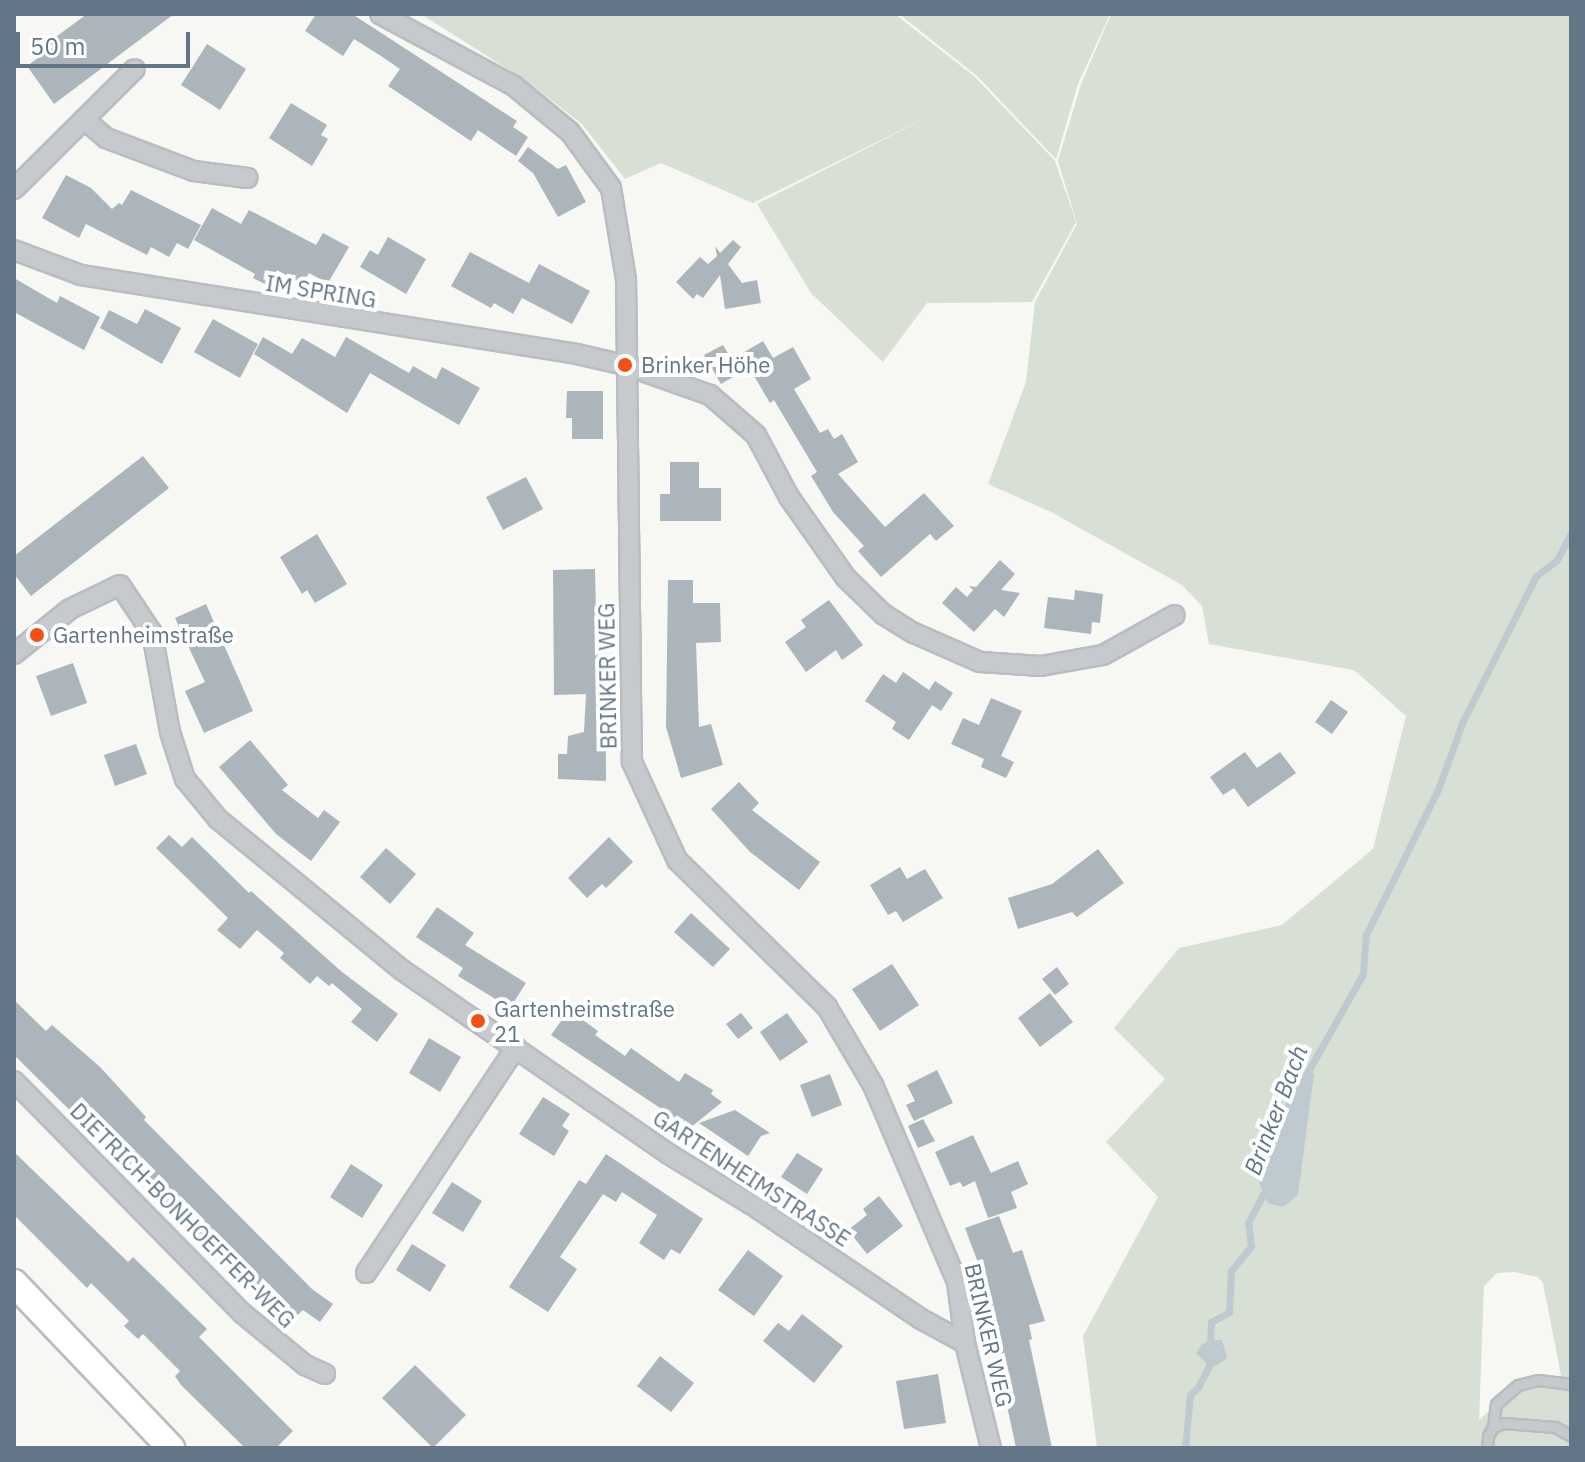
<!DOCTYPE html>
<meta charset="utf-8">
<style>
body{margin:0}
#map{position:relative;width:1585px;height:1462px;overflow:hidden;background:#f7f7f3;font-family:"IBM Plex Sans",sans-serif}
div>[style]{position:absolute}
[style*='--x']{left:calc(var(--x)*1px);top:calc(var(--y)*1px);width:calc(var(--w)*1px);rotate:calc(var(--a)*1deg)}
.green>*{inset:0;background:#d8dfd4}
.water>*{inset:0;background:#bfcad0}
.stream>*{height:7px;margin:-3.5px;padding:0 3.5px;transform-origin:3.5px;border-radius:3.5px;background:#bfcad0}
.building>*{inset:0;background:#acb5bb}
.roads{filter:drop-shadow(2px 0 #b8bdc2) drop-shadow(-2px 0 #b8bdc2) drop-shadow(0 2px #b8bdc2) drop-shadow(0 -2px #b8bdc2)}
.lane>*{height:9px;margin:-4.5px;padding:0 4.5px;transform-origin:4.5px;border-radius:4.5px;background:#c6cacd}
.street>*{height:18px;margin:-9px;padding:0 9px;transform-origin:9px;border-radius:9px;background:#c6cacd}
.secondary>*{height:26px;margin:-13px;padding:0 13px;transform-origin:13px;border-radius:13px;background:#fff}
.dots>*{width:22px;height:22px;translate:-50% -50%;box-sizing:border-box;border:4px solid #fff;border-radius:50%}
span{translate:-50% -50%;white-space:nowrap;text-align:center;line-height:1.15;-webkit-text-stroke:8px #fff;paint-order:stroke}
.street-label{font-size:22px;color:#637687}
.poi-label{font-size:22px;color:#637687}
.left{translate:0 -50%;text-align:left}
.water-label{font-size:24px;color:#5f7883;font-style:italic}
.frame{position:absolute;inset:0;border:16px solid #637687;pointer-events:none}
.scale{position:absolute;left:16px;top:32px;width:174px;height:36px;box-sizing:border-box;border:4px solid #637687;border-top:0;padding-left:10px;font-size:24px;line-height:28px;white-space:nowrap;color:#637687;-webkit-text-stroke:6px #fff;paint-order:stroke}
</style>
<div id="map">
<div class="green">
<div style="clip-path:polygon(421px 14px,895px 14px,976px 78px,1055px 161px,1076px 222px,1032px 302px,927px 303px,883px 362px,811px 293px,757px 204px,936px 113px,753px 203px,661px 163px,625px 179px,582px 124px,525px 80px)"></div>
<div style="clip-path:polygon(899px 14px,1110px 14px,1078px 84px,1056px 159px,977px 76px)"></div>
<div style="clip-path:polygon(evenodd,1111px 14px,1571px 14px,1571px 1448px,1097px 1448px,1083px 1336px,1158px 1197px,1106px 1142px,1165px 1079px,1114px 1028px,1179px 948px,1282px 925px,1373px 849px,1406px 716px,1354px 670px,1209px 644px,1202px 606px,1182px 585px,1051px 512px,988px 484px,1026px 382px,1035px 302px,1077px 224px,1058px 161px,1081px 84px,1111px 14px,1515px 1272px,1538px 1277px,1543px 1283px,1561px 1375px,1558px 1381px,1518px 1385px,1479px 1420px,1484px 1286px,1497px 1273px,1515px 1272px)"></div>
</div>
<div class="water">
<div style="clip-path:polygon(1308px 1069px,1314px 1074px,1298px 1195px,1283px 1207px,1268px 1203px,1259px 1183px,1258px 1168px,1297px 1078px)"></div>
<div style="clip-path:polygon(1211px 1340px,1222px 1340px,1227px 1358px,1216px 1366px,1209px 1366px,1196px 1353px,1202px 1344px)"></div>
</div>
<div class="stream">
<div style="--x:1306;--y:1075;--w:116;--a:-60.6"></div>
<div style="--x:1363;--y:974;--w:39;--a:-86"></div>
<div style="--x:1366;--y:935;--w:165;--a:-63.7"></div>
<div style="--x:1439;--y:787;--w:68;--a:-70.2"></div>
<div style="--x:1462;--y:723;--w:165;--a:-63.3"></div>
<div style="--x:1536;--y:576;--w:26;--a:-37"></div>
<div style="--x:1557;--y:560;--w:31;--a:-63"></div>
<div style="--x:1185;--y:1448;--w:53;--a:-84.6"></div>
<div style="--x:1190;--y:1395;--w:11;--a:-45"></div>
<div style="--x:1198;--y:1387;--w:24;--a:-62"></div>
<div style="--x:1209;--y:1366;--w:44;--a:-87.4"></div>
<div style="--x:1211;--y:1322;--w:21;--a:-29"></div>
<div style="--x:1229;--y:1312;--w:41;--a:-87.2"></div>
<div style="--x:1231;--y:1271;--w:32;--a:-51"></div>
<div style="--x:1251;--y:1246;--w:23;--a:-97"></div>
<div style="--x:1248;--y:1223;--w:43;--a:-62.2"></div>
</div>
<div class="building">
<div style="clip-path:polygon(87px 14px,174px 14px,54px 104px,27px 66px,53px 47px,49px 42px)"></div>
<div style="clip-path:polygon(316px 14px,352px 14px,517px 121px,513px 127px,528px 137px,516px 156px,478px 130px,471px 141px,388px 86px,400px 69px,381px 56px,354px 39px,343px 56px,305px 31px)"></div>
<div style="clip-path:polygon(207px 44px,246px 69px,220px 110px,181px 85px)"></div>
<div style="clip-path:polygon(291px 103px,327px 125px,321px 135px,328px 139px,312px 166px,269px 138px)"></div>
<div style="clip-path:polygon(528px 147px,558px 169px,566px 165px,586px 202px,558px 217px,533px 173px,518px 161px)"></div>
<div style="clip-path:polygon(66px 175px,91px 188px,112px 209px,119px 203px,122px 205px,131px 190px,201px 225px,188px 249px,177px 243px,169px 257px,151px 247px,147px 255px,86px 224px,79px 238px,42px 218px)"></div>
<div style="clip-path:polygon(212px 208px,241px 224px,249px 210px,316px 245px,323px 233px,349px 247px,328px 283px,309px 273px,302px 284px,277px 270px,269px 286px,253px 278px,255px 274px,194px 240px)"></div>
<div style="clip-path:polygon(388px 237px,426px 259px,406px 294px,360px 267px,370px 250px,378px 255px)"></div>
<div style="clip-path:polygon(733px 240px,741px 247px,728px 264px,742px 283px,757px 280px,761px 303px,725px 309px,720px 275px,703px 298px,697px 294px,693px 299px,676px 282px,700px 257px,708px 264px,717px 256px,715px 246px,720px 253px)"></div>
<div style="clip-path:polygon(470px 252px,529px 283px,539px 264px,590px 291px,572px 324px,522px 298px,513px 314px,494px 303px,491px 308px,451px 286px)"></div>
<div style="clip-path:polygon(14px 278px,57px 303px,60px 296px,100px 317px,84px 350px,14px 312px)"></div>
<div style="clip-path:polygon(145px 309px,181px 328px,162px 364px,100px 328px,109px 310px,137px 324px)"></div>
<div style="clip-path:polygon(213px 319px,258px 344px,240px 378px,194px 352px)"></div>
<div style="clip-path:polygon(263px 337px,292px 354px,302px 338px,335px 357px,346px 337px,409px 373px,413px 366px,436px 379px,442px 367px,480px 388px,459px 425px,370px 373px,347px 413px,254px 354px)"></div>
<div style="clip-path:polygon(763px 341px,773px 358px,793px 347px,811px 379px,794px 389px,820px 433px,828px 429px,834px 439px,842px 434px,858px 462px,838px 474px,885px 527px,924px 493px,954px 526px,936px 541px,930px 534px,881px 577px,858px 551px,864px 546px,833px 512px,811px 476px,817px 472px,774px 400px,770px 403px,741px 354px)"></div>
<div style="clip-path:polygon(723px 345px,740px 373px,721px 384px,704px 355px)"></div>
<div style="clip-path:polygon(567px 391px,603px 391px,603px 439px,572px 439px,572px 418px,566px 418px)"></div>
<div style="clip-path:polygon(143px 456px,169px 488px,31px 596px,14px 574px,14px 556px)"></div>
<div style="clip-path:polygon(670px 462px,699px 462px,699px 488px,721px 488px,721px 521px,660px 521px,660px 494px,670px 494px)"></div>
<div style="clip-path:polygon(526px 477px,543px 509px,503px 530px,486px 497px)"></div>
<div style="clip-path:polygon(317px 534px,347px 584px,315px 603px,307px 590px,302px 594px,280px 557px)"></div>
<div style="clip-path:polygon(1000px 560px,1015px 574px,1001px 590px,1020px 593px,1004px 617px,995px 609px,974px 632px,942px 603px,956px 587px,967px 597px,973px 590px,969px 586px,976px 587px)"></div>
<div style="clip-path:polygon(595px 569px,596px 613px,605px 613px,606px 781px,558px 779px,558px 754px,567px 754px,568px 736px,584px 732px,586px 694px,554px 695px,553px 570px)"></div>
<div style="clip-path:polygon(668px 580px,693px 580px,693px 603px,720px 603px,721px 642px,696px 643px,699px 727px,711px 724px,723px 765px,681px 778px,666px 727px)"></div>
<div style="clip-path:polygon(1075px 590px,1103px 594px,1100px 623px,1092px 622px,1091px 634px,1044px 628px,1048px 597px,1074px 600px)"></div>
<div style="clip-path:polygon(829px 600px,863px 645px,842px 660px,836px 650px,806px 672px,785px 642px,806px 627px,801px 620px)"></div>
<div style="clip-path:polygon(206px 604px,253px 711px,204px 733px,185px 691px,205px 682px,175px 618px)"></div>
<div style="clip-path:polygon(73px 663px,87px 703px,51px 716px,36px 676px)"></div>
<div style="clip-path:polygon(903px 672px,929px 690px,935px 681px,953px 693px,941px 711px,932px 705px,909px 740px,892px 729px,896px 722px,865px 701px,883px 674px,896px 683px)"></div>
<div style="clip-path:polygon(991px 698px,1022px 711px,1001px 756px,1014px 762px,1006px 778px,981px 767px,984px 759px,951px 744px,963px 718px,979px 725px)"></div>
<div style="clip-path:polygon(1331px 700px,1348px 712px,1332px 734px,1315px 722px)"></div>
<div style="clip-path:polygon(250px 740px,288px 785px,282px 790px,318px 818px,324px 810px,340px 822px,311px 861px,276px 834px,219px 767px)"></div>
<div style="clip-path:polygon(136px 744px,147px 774px,115px 786px,104px 755px)"></div>
<div style="clip-path:polygon(1245px 752px,1257px 768px,1280px 752px,1296px 773px,1248px 807px,1234px 788px,1223px 795px,1210px 777px)"></div>
<div style="clip-path:polygon(739px 782px,759px 803px,752px 810px,820px 862px,799px 890px,750px 852px,711px 809px)"></div>
<div style="clip-path:polygon(169px 835px,182px 847px,192px 837px,249px 893px,251px 891px,342px 972px,398px 1014px,377px 1042px,351px 1022px,362px 1009px,332px 983px,329px 986px,317px 976px,310px 984px,280px 958px,284px 953px,257px 930px,240px 949px,217px 930px,228px 918px,156px 848px)"></div>
<div style="clip-path:polygon(609px 837px,633px 862px,606px 888px,602px 884px,587px 898px,568px 878px)"></div>
<div style="clip-path:polygon(386px 848px,416px 874px,390px 904px,360px 877px)"></div>
<div style="clip-path:polygon(1098px 849px,1124px 883px,1077px 917px,1072px 912px,1018px 929px,1008px 898px,1052px 884px)"></div>
<div style="clip-path:polygon(900px 867px,907px 879px,925px 869px,943px 898px,903px 922px,896px 911px,888px 915px,870px 885px)"></div>
<div style="clip-path:polygon(437px 907px,474px 933px,465px 945px,526px 983px,510px 1008px,458px 976px,463px 968px,416px 937px)"></div>
<div style="clip-path:polygon(691px 913px,730px 949px,713px 967px,674px 932px)"></div>
<div style="clip-path:polygon(892px 964px,919px 1005px,880px 1031px,852px 989px)"></div>
<div style="clip-path:polygon(1057px 967px,1069px 984px,1055px 995px,1042px 979px)"></div>
<div style="clip-path:polygon(1050px 993px,1073px 1022px,1040px 1047px,1018px 1018px)"></div>
<div style="clip-path:polygon(14px 1000px,46px 1031px,52px 1025px,100px 1067px,146px 1117px,144px 1120px,312px 1289px,333px 1304px,320px 1322px,303px 1310px,287px 1325px,14px 1055px)"></div>
<div style="clip-path:polygon(569px 1010px,598px 1031px,595px 1035px,625px 1056px,631px 1048px,679px 1082px,685px 1073px,713px 1090px,711px 1094px,722px 1102px,690px 1128px,551px 1035px)"></div>
<div style="clip-path:polygon(741px 1013px,753px 1028px,738px 1039px,726px 1024px)"></div>
<div style="clip-path:polygon(787px 1013px,808px 1042px,780px 1061px,760px 1032px)"></div>
<div style="clip-path:polygon(429px 1038px,461px 1057px,440px 1092px,409px 1073px)"></div>
<div style="clip-path:polygon(937px 1070px,953px 1103px,914px 1121px,906px 1105px,915px 1101px,907px 1085px)"></div>
<div style="clip-path:polygon(830px 1074px,842px 1105px,812px 1117px,800px 1085px)"></div>
<div style="clip-path:polygon(543px 1097px,570px 1114px,562px 1126px,569px 1131px,554px 1156px,519px 1134px)"></div>
<div style="clip-path:polygon(735px 1110px,770px 1133px,761px 1136px,748px 1156px,699px 1123px)"></div>
<div style="clip-path:polygon(923px 1119px,935px 1141px,918px 1148px,908px 1126px)"></div>
<div style="clip-path:polygon(973px 1135px,991px 1173px,1018px 1161px,1028px 1184px,1011px 1192px,1017px 1208px,988px 1218px,975px 1181px,963px 1187px,960px 1182px,950px 1186px,935px 1152px)"></div>
<div style="clip-path:polygon(14px 1152px,128px 1262px,133px 1257px,207px 1329px,199px 1337px,293px 1431px,276px 1448px,245px 1448px,181px 1385px,175px 1376px,180px 1371px,143px 1334px,138px 1339px,124px 1326px,129px 1321px,91px 1283px,87px 1288px,14px 1215px)"></div>
<div style="clip-path:polygon(797px 1153px,823px 1169px,807px 1194px,781px 1177px)"></div>
<div style="clip-path:polygon(606px 1154px,703px 1219px,680px 1254px,671px 1249px,664px 1260px,639px 1243px,657px 1215px,622px 1192px,616px 1202px,603px 1194px,560px 1257px,577px 1269px,548px 1312px,509px 1287px,579px 1180px,586px 1184px)"></div>
<div style="clip-path:polygon(351px 1164px,383px 1185px,362px 1218px,330px 1197px)"></div>
<div style="clip-path:polygon(452px 1182px,482px 1201px,463px 1232px,432px 1213px)"></div>
<div style="clip-path:polygon(879px 1196px,903px 1226px,867px 1254px,848px 1230px,867px 1215px,863px 1209px)"></div>
<div style="clip-path:polygon(999px 1216px,1013px 1253px,1022px 1250px,1045px 1321px,1029px 1325px,1032px 1339px,1029px 1340px,1052px 1448px,1016px 1448px,985px 1302px,992px 1300px,965px 1228px)"></div>
<div style="clip-path:polygon(412px 1244px,446px 1265px,430px 1292px,396px 1270px)"></div>
<div style="clip-path:polygon(748px 1250px,783px 1276px,754px 1316px,718px 1290px)"></div>
<div style="clip-path:polygon(802px 1314px,843px 1346px,814px 1383px,763px 1341px,778px 1323px,789px 1331px)"></div>
<div style="clip-path:polygon(660px 1356px,694px 1383px,671px 1412px,637px 1386px)"></div>
<div style="clip-path:polygon(415px 1365px,466px 1415px,433px 1448px,382px 1398px)"></div>
<div style="clip-path:polygon(938px 1374px,946px 1423px,904px 1429px,896px 1381px)"></div>
</div>
<div class="roads">
<div class="lane">
<div style="--x:1493;--y:1427;--w:23;--a:-83"></div>
<div style="--x:1496;--y:1404;--w:29;--a:-41"></div>
<div style="--x:1518;--y:1385;--w:21;--a:-14"></div>
<div style="--x:1538;--y:1380;--w:33;--a:7"></div>
<div style="--x:1487;--y:1448;--w:12;--a:-85"></div>
<div style="--x:1488;--y:1436;--w:10;--a:-61"></div>
<div style="--x:1493;--y:1427;--w:12;--a:-20"></div>
<div style="--x:1504;--y:1423;--w:51;--a:4.5"></div>
<div style="--x:1555;--y:1427;--w:18;--a:29"></div>
</div>
<div class="street">
<div style="--x:380;--y:14;--w:152;--a:28.2"></div>
<div style="--x:514;--y:86;--w:72;--a:39.4"></div>
<div style="--x:570;--y:132;--w:69;--a:53.8"></div>
<div style="--x:611;--y:188;--w:93;--a:80.7"></div>
<div style="--x:626;--y:280;--w:482;--a:89.3"></div>
<div style="--x:632;--y:762;--w:108;--a:65.3"></div>
<div style="--x:677;--y:860;--w:210;--a:44.4"></div>
<div style="--x:827;--y:1007;--w:91;--a:59.5"></div>
<div style="--x:873;--y:1085;--w:214;--a:66.9"></div>
<div style="--x:957;--y:1282;--w:62;--a:82.5"></div>
<div style="--x:965;--y:1343;--w:108;--a:76.1"></div>
<div style="--x:84;--y:119;--w:29;--a:41"></div>
<div style="--x:106;--y:138;--w:94;--a:20.6"></div>
<div style="--x:194;--y:171;--w:54;--a:7.4"></div>
<div style="--x:14;--y:189;--w:170;--a:-44.8"></div>
<div style="--x:14;--y:250;--w:72;--a:20.5"></div>
<div style="--x:81;--y:275;--w:502;--a:9.05"></div>
<div style="--x:577;--y:354;--w:49;--a:12.9"></div>
<div style="--x:625;--y:365;--w:90;--a:19.4"></div>
<div style="--x:710;--y:395;--w:61;--a:41"></div>
<div style="--x:756;--y:435;--w:70;--a:62"></div>
<div style="--x:789;--y:497;--w:99;--a:54.9"></div>
<div style="--x:846;--y:578;--w:52;--a:44.2"></div>
<div style="--x:883;--y:614;--w:36;--a:32"></div>
<div style="--x:914;--y:633;--w:72;--a:23.7"></div>
<div style="--x:980;--y:662;--w:61;--a:3.8"></div>
<div style="--x:1041;--y:666;--w:63;--a:-10.1"></div>
<div style="--x:1103;--y:655;--w:82;--a:-29.1"></div>
<div style="--x:14;--y:654;--w:72;--a:-38.8"></div>
<div style="--x:70;--y:609;--w:55;--a:-25.6"></div>
<div style="--x:120;--y:585;--w:58;--a:56.3"></div>
<div style="--x:152;--y:633;--w:101;--a:79.7"></div>
<div style="--x:170;--y:732;--w:49;--a:72.3"></div>
<div style="--x:185;--y:779;--w:52;--a:50.5"></div>
<div style="--x:218;--y:819;--w:238;--a:39.4"></div>
<div style="--x:402;--y:970;--w:322;--a:34.6"></div>
<div style="--x:667;--y:1153;--w:105;--a:31.4"></div>
<div style="--x:757;--y:1208;--w:198;--a:34.1"></div>
<div style="--x:921;--y:1319;--w:50;--a:28.6"></div>
<div style="--x:14;--y:1081;--w:325;--a:45.5"></div>
<div style="--x:242;--y:1313;--w:82;--a:39.5"></div>
<div style="--x:305;--y:1365;--w:22;--a:24"></div>
<div style="--x:366;--y:1273;--w:271;--a:-56.4"></div>
</div>
<div class="secondary">
<div style="--x:14;--y:1283;--w:228;--a:46.4"></div>
</div>
</div>
<div class="dots">
<div style="left:625px;top:365px;background:#f35017"></div>
<div style="left:37px;top:635px;background:#f35017"></div>
<div style="left:478px;top:1021px;background:#f35017"></div>
</div>
<div class="street-label">
<span style="left:321px;top:291px;rotate:9deg">IM SPRING</span>
<span style="left:607px;top:676px;rotate:-91deg">BRINKER WEG</span>
<span style="left:752px;top:1178px;rotate:33deg">GARTENHEIMSTRASSE</span>
<span style="left:183px;top:1215px;rotate:45deg">DIETRICH-BONHOEFFER-WEG</span>
<span style="left:989px;top:1335px;rotate:77deg">BRINKER WEG</span>
</div>
<div class="poi-label">
<span class="left" style="left:641px;top:365px">Brinker Höhe</span>
<span class="left" style="left:53px;top:635px">Gartenheimstraße</span>
<span class="left" style="left:494px;top:1021px">Gartenheimstraße<br>21</span>
</div>
<div class="water-label">
<span style="left:1276px;top:1110px;rotate:-69deg">Brinker Bach</span>
</div>
<div class="frame"></div>
<div class="scale">50 m</div>
</div>
